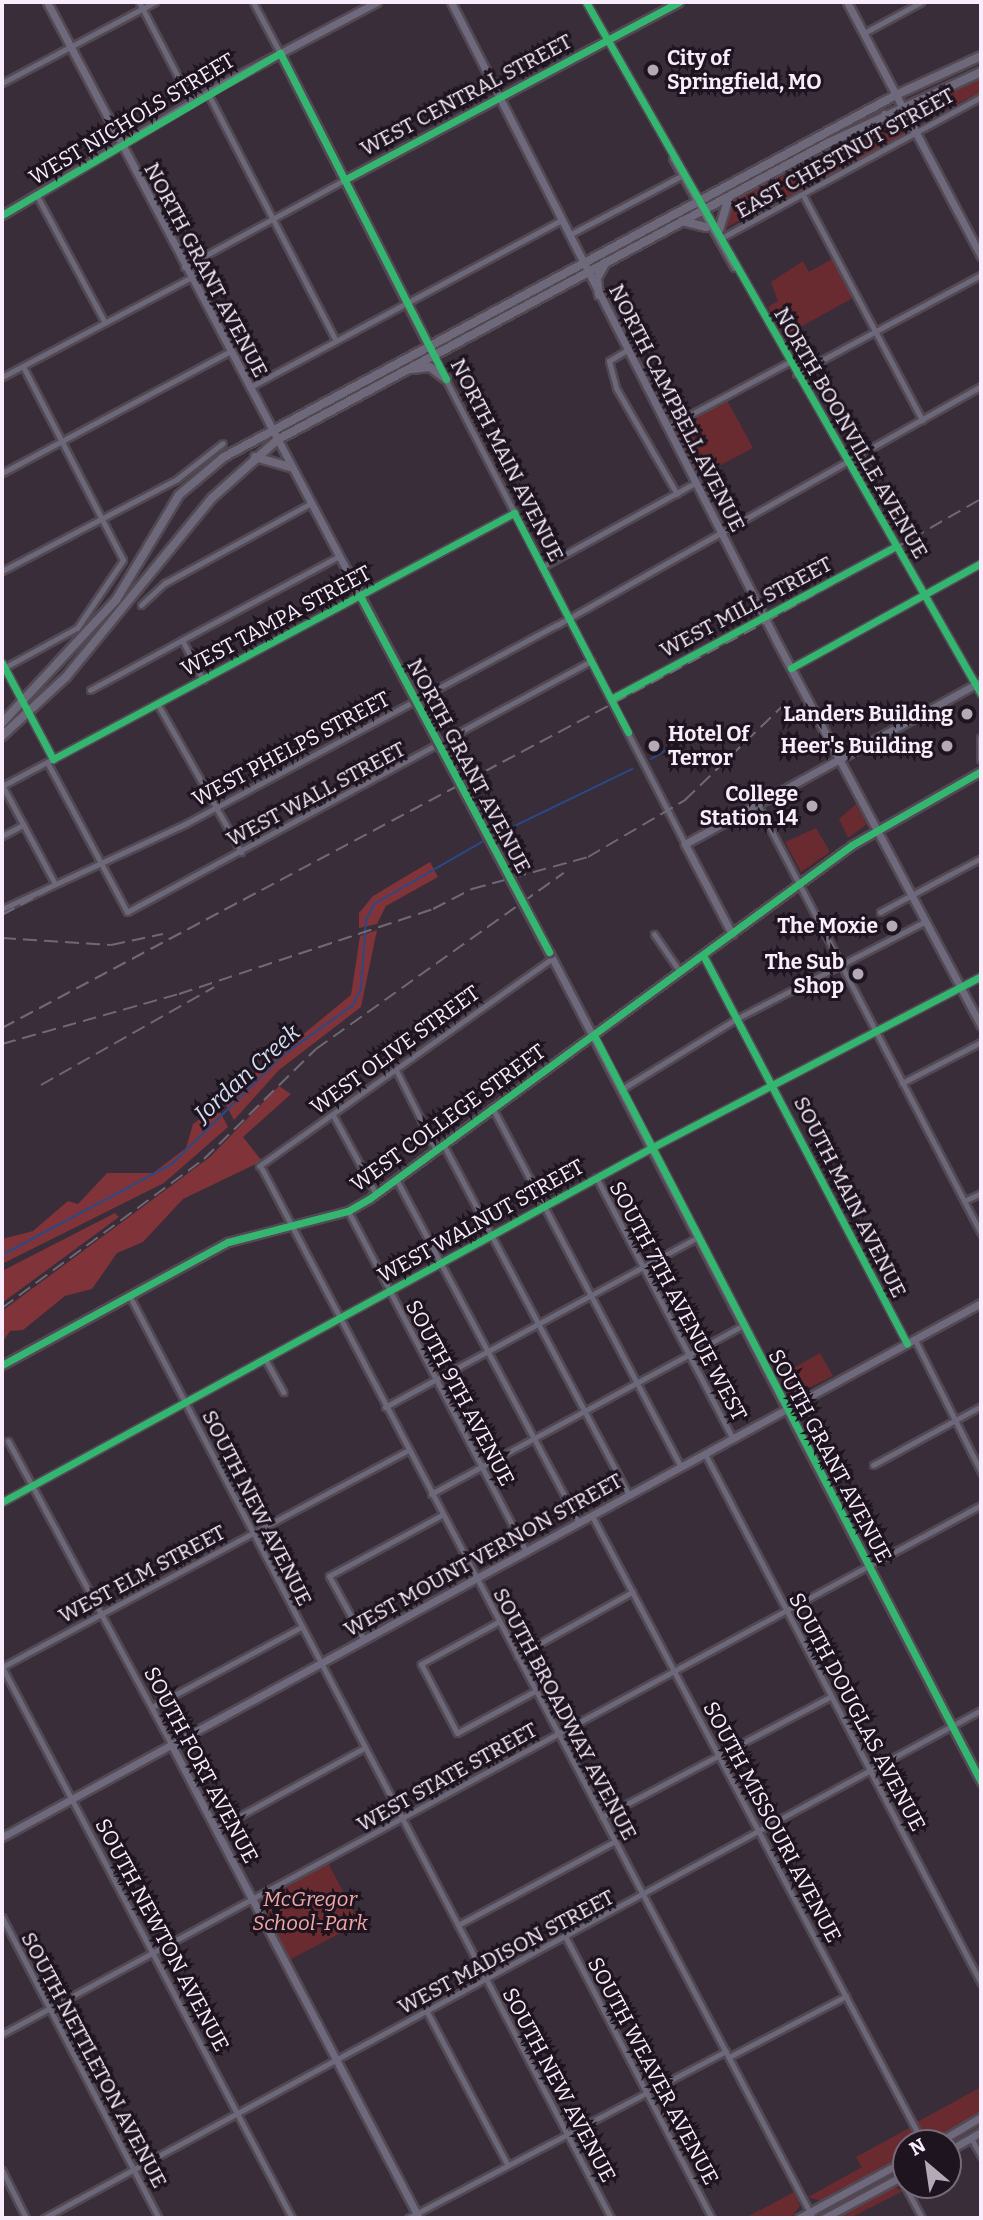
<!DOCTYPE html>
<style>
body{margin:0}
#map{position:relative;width:983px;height:2220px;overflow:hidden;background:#382d39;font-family:Bitter,serif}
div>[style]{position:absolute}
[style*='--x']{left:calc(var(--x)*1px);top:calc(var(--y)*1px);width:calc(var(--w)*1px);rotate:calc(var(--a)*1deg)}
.green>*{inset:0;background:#692b2f}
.forest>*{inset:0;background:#803339}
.stream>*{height:2px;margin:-1px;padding:0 1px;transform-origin:1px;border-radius:1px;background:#284a87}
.roads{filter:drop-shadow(2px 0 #524953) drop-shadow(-2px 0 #524953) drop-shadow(0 2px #524953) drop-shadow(0 -2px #524953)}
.street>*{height:5px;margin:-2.5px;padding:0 2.5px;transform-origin:2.5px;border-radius:2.5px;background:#6c6879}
.secondary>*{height:7px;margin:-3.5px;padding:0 3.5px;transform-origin:3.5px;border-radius:3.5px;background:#6f697d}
.primary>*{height:8px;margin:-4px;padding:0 4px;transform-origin:4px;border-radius:4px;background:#6e687b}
.rail>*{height:2px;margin-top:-1px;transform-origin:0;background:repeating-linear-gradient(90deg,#6f6976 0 14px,transparent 0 21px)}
.bridges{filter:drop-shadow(2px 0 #524953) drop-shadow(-2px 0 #524953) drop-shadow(0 2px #524953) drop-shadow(0 -2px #524953)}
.secondary-bridge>*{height:7px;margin:-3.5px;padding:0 3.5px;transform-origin:3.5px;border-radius:3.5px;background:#6f697d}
.cycleway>*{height:7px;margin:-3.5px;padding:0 3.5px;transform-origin:3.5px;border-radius:3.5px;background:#33b770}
.dots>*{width:19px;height:19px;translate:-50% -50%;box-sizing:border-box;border:4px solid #1d141f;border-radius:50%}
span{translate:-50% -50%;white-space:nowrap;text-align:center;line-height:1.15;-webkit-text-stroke:6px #1d141f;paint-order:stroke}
.poi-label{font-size:21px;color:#f9ecfc;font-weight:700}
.left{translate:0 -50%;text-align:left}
.right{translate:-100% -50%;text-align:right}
.street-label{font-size:21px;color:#f9ecfc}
.park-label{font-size:21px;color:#f3a7a6;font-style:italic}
.water-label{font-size:23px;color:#d1ddf0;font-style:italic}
.frame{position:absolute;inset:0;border:4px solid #f9ecfc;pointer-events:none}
.north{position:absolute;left:892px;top:2129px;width:70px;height:70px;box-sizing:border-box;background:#1d141f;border:2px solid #756a77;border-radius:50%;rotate:331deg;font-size:19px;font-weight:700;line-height:28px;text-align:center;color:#f9ecfc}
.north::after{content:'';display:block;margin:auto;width:24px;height:32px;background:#b5a9b8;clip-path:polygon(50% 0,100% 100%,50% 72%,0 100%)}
</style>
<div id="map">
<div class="green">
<div style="clip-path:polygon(981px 79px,981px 92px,916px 124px,911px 109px)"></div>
<div style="clip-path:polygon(890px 121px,909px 135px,725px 228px,731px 202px)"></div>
<div style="clip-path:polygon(832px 259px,853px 298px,784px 336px,768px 307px,778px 301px,771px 282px,803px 261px,809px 272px)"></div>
<div style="clip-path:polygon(727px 400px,753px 448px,698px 477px,674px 429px)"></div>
<div style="clip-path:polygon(856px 804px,867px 824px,848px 838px,839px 819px)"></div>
<div style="clip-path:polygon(816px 828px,830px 852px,801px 872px,785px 842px)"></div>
<div style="clip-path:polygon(820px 1353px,833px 1376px,790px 1397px,779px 1376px)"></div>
<div style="clip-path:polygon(328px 1863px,360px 1923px,289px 1960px,259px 1902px)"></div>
<div style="clip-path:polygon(981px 2087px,981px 2112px,935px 2140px,926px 2139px,917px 2122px)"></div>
<div style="clip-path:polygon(911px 2127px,919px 2143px,906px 2143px,906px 2156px,822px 2201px,808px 2197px,862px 2167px,856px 2157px)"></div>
<div style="clip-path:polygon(892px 2186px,903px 2191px,850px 2218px,833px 2218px)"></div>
<div style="clip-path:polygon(794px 2192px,800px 2206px,791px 2218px,745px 2218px)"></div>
</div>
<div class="forest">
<div style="clip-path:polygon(430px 862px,438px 877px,386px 906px,377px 924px,359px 928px,359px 913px,373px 896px)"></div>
<div style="clip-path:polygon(377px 930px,361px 1007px,279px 1070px,234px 1120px,223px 1100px,351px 995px,360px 936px)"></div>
<div style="clip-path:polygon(279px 1086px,291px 1094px,243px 1137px,262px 1161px,183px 1199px,143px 1242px,117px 1253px,92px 1289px,65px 1296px,23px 1330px,10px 1331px,2px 1343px,2px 1311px,210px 1157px)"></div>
<div style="clip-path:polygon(217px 1106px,228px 1127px,164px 1183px,2px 1264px,2px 1239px,33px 1231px,68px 1201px,78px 1204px,107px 1173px,153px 1173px,186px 1148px,193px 1124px)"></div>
<div style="clip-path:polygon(115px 1213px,119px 1217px,2px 1303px,2px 1271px)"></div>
</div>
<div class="stream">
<div style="--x:651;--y:759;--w:17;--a:-31"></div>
<div style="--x:492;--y:837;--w:156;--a:-25.9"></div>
<div style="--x:2;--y:1255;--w:193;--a:-28.2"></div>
<div style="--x:172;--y:1164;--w:156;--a:-44.5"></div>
<div style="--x:283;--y:1055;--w:85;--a:-35.4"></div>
<div style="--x:352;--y:1006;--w:19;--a:-62"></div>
<div style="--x:361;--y:989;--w:69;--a:-85.9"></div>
<div style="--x:366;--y:920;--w:18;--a:-63"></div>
<div style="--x:374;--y:904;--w:130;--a:-29.9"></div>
</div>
<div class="roads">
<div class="street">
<div style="--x:139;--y:2;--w:113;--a:62.5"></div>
<div style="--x:253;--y:2;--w:58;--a:62.1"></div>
<div style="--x:586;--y:2;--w:797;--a:60.28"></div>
<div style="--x:864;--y:33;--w:65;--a:-28.5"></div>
<div style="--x:2;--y:83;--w:173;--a:-27.9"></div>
<div style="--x:207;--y:92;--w:280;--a:62.6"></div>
<div style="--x:672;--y:158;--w:126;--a:60.6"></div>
<div style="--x:803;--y:195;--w:255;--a:62.1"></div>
<div style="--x:37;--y:196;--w:144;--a:61.8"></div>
<div style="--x:569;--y:235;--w:124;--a:-27.8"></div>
<div style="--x:723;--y:237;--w:294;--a:-28.5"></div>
<div style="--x:184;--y:267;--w:182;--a:-28.5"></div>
<div style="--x:627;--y:350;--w:21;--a:149"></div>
<div style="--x:609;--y:361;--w:28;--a:75"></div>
<div style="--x:616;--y:388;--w:122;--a:60.1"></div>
<div style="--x:433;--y:355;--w:550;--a:62.74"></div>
<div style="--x:796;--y:374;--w:210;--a:-28.2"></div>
<div style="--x:2;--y:377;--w:212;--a:-27.8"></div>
<div style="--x:250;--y:387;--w:353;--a:-28.2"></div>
<div style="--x:667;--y:427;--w:138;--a:-28"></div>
<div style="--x:2;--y:473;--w:257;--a:-28.1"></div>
<div style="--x:542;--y:567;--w:175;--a:-28.8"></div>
<div style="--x:2;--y:571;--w:198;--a:-27.7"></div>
<div style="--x:177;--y:479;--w:58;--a:-38"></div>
<div style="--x:141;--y:605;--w:33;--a:-43"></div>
<div style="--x:165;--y:583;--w:166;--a:-28.7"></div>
<div style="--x:2;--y:663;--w:109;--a:62"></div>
<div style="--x:791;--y:668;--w:217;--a:-28.9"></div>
<div style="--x:2;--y:669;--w:85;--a:-28.7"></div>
<div style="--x:77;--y:628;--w:82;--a:-55.9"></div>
<div style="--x:123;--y:560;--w:218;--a:-117.3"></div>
<div style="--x:203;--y:680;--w:45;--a:-117.7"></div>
<div style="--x:182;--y:640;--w:178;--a:-28.1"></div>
<div style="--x:90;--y:690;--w:105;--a:-28.5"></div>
<div style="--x:611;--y:699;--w:323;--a:-28.2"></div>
<div style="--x:158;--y:705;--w:169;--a:60.5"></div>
<div style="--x:47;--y:762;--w:170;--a:61.9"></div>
<div style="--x:127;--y:912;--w:528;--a:-28.41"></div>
<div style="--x:2;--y:785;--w:110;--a:61.8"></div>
<div style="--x:2;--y:786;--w:580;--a:-28.07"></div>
<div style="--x:758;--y:805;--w:483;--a:62.5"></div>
<div style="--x:2;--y:836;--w:24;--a:-28"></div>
<div style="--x:2;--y:909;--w:204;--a:-24.9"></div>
<div style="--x:187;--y:823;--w:420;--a:-28.2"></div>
<div style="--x:557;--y:625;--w:487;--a:-29.4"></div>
<div style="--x:880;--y:912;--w:115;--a:-28.1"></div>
<div style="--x:654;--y:934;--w:46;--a:55.6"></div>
<div style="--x:703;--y:955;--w:439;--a:62.3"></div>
<div style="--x:397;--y:1072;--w:87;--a:63.4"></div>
<div style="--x:902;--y:1083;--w:89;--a:-27.4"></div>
<div style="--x:622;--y:1089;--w:134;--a:-31.6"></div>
<div style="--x:736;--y:1019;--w:214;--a:-27.3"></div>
<div style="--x:493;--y:1109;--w:404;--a:62.3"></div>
<div style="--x:334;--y:1117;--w:88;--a:61.4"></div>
<div style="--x:443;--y:1144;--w:397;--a:62.1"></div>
<div style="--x:259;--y:1166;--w:360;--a:-35.3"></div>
<div style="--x:262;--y:1169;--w:1185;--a:62.29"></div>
<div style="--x:596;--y:1177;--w:296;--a:62.4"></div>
<div style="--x:396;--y:1179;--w:390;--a:62"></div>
<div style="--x:964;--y:1201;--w:19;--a:-25"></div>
<div style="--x:348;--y:1211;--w:385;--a:62.4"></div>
<div style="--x:129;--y:1295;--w:1041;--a:62.43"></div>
<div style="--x:915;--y:1340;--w:148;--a:63.4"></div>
<div style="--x:265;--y:1359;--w:38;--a:61"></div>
<div style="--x:385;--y:1407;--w:354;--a:-28.5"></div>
<div style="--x:8;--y:1441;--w:344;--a:61.7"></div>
<div style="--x:705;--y:1454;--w:597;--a:62.45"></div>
<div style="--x:873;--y:1465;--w:123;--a:-28.6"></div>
<div style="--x:431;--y:1494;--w:353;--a:-28.4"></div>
<div style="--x:2;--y:1502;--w:739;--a:-28.61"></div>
<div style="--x:651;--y:1148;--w:372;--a:-27.5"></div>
<div style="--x:592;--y:1516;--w:709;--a:62.17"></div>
<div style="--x:498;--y:1622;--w:88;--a:151.4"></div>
<div style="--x:421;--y:1664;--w:78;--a:62.4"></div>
<div style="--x:457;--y:1733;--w:89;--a:-28.3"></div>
<div style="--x:364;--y:1640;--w:73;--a:-118.7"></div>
<div style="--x:329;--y:1576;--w:128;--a:-28.4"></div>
<div style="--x:517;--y:1656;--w:132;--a:-29.1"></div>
<div style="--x:2;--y:1667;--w:623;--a:62.24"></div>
<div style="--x:2;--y:1667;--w:460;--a:-28.1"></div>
<div style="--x:152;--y:1707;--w:169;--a:-28.2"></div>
<div style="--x:602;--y:1817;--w:258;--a:-27.8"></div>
<div style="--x:216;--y:1829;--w:169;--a:-28.7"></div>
<div style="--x:2;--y:1917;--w:339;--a:62.5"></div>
<div style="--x:458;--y:1925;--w:178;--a:-28.1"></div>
<div style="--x:566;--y:1938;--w:316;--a:62.5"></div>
<div style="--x:427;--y:2012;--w:172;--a:62.2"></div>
<div style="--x:2;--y:2034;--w:1113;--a:-28.38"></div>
<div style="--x:729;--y:2057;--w:132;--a:-27.5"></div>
<div style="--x:971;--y:2138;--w:21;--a:61"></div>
<div style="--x:2;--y:2170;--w:54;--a:63.4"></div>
<div style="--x:900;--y:2177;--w:47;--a:61.8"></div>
<div style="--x:44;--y:2218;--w:1066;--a:-28.46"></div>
<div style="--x:408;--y:2218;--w:359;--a:-27.7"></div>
</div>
<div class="secondary">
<div style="--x:47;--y:2;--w:682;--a:62.19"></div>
<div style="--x:451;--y:2;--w:720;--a:63.01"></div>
<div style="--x:778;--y:644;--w:432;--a:62"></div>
<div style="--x:847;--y:2;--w:287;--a:62.2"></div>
<div style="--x:280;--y:53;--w:332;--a:63.1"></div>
<div style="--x:344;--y:180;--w:379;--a:-28"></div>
<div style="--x:2;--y:215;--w:256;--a:-30.8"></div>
<div style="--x:222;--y:84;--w:175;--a:-27.9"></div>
<div style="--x:981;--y:738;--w:21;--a:90"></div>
<div style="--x:732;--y:934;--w:102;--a:-117.6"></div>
<div style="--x:685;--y:844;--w:338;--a:-28.8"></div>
<div style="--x:549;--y:952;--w:936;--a:62.5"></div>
<div style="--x:2;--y:1365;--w:257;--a:-28.6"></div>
<div style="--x:228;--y:1242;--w:124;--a:-14.5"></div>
<div style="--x:348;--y:1211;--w:24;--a:-30"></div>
<div style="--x:369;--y:1199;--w:599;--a:-36.24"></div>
<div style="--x:852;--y:845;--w:149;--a:-29.8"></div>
<div style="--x:171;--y:1744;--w:535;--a:62.38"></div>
<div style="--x:2;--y:1837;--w:1115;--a:-28.61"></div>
<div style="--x:937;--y:2143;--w:51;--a:-30.6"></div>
<div style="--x:948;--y:2151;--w:38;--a:-30"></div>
<div style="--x:799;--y:2218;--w:122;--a:-28.5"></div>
<div style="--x:824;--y:2218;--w:93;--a:-28.2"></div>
</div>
<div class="primary">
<div style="--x:885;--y:115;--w:32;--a:26"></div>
<div style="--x:682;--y:221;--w:25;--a:14"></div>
<div style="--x:719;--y:230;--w:34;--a:-73"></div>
<div style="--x:599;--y:295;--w:17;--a:-97"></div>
<div style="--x:597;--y:278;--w:18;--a:-61"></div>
<div style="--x:412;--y:369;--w:18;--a:-6"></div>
<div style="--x:430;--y:367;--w:20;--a:37"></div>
<div style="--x:255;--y:457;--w:37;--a:16"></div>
<div style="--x:2;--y:723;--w:168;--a:-47.2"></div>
<div style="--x:116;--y:600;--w:122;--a:-59"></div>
<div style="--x:179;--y:495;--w:59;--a:-40.2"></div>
<div style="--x:224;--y:457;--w:763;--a:-28.31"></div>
<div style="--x:896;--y:95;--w:94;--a:-24.6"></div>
<div style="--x:2;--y:736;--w:87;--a:-42.7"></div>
<div style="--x:66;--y:677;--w:231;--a:-50.8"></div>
<div style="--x:212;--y:498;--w:87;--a:-41.7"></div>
<div style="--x:277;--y:440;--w:626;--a:-28.33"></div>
<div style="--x:828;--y:143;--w:169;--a:-24.9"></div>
</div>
</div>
<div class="rail">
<div style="--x:2;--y:915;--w:77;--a:-28.6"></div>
<div style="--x:2;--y:938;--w:109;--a:3.7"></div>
<div style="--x:111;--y:945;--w:53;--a:-11.9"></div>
<div style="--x:2;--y:1028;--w:865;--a:-27.99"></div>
<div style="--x:766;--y:622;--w:248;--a:-29.8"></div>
<div style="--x:2;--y:1044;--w:184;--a:-15.8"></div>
<div style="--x:179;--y:994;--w:268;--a:-18.5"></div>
<div style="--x:433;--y:909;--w:44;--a:-27.1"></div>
<div style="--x:472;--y:889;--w:120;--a:-15.4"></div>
<div style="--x:588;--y:857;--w:113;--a:-30.4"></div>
<div style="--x:685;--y:800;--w:143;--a:-43.9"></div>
<div style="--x:41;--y:1085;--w:199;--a:-29.5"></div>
<div style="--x:2;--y:1308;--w:251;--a:-36.4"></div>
<div style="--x:204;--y:1159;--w:157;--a:-44.5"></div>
<div style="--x:316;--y:1049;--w:304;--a:-35.4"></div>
</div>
<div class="bridges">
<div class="secondary-bridge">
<div style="--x:365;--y:605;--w:393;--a:62.1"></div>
</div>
</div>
<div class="cycleway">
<div style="--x:586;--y:2;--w:797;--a:60.28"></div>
<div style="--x:344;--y:180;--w:379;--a:-28"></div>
<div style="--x:2;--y:215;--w:322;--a:-30.2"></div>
<div style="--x:280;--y:53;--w:366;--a:63"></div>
<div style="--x:360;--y:596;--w:403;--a:62"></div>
<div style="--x:2;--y:663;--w:109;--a:62"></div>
<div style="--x:53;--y:759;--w:523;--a:-28.09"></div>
<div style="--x:514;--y:513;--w:247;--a:62.5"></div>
<div style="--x:791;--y:668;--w:217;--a:-28.9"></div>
<div style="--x:611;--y:699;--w:323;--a:-28.2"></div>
<div style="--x:703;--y:955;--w:439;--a:62.3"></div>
<div style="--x:594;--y:1035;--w:841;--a:62.61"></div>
<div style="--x:2;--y:1365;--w:257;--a:-28.6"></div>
<div style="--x:228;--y:1242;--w:124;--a:-14.5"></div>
<div style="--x:348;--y:1211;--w:24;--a:-30"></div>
<div style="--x:369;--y:1199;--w:599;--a:-36.24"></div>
<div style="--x:852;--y:845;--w:149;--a:-29.8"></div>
<div style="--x:2;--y:1502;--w:739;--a:-28.61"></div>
<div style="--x:651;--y:1148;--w:372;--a:-27.5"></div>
</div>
<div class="dots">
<div style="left:653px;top:70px;background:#b5a9b8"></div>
<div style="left:967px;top:714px;background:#b5a9b8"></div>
<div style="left:654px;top:746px;background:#b5a9b8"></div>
<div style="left:947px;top:746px;background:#b5a9b8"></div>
<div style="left:812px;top:806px;background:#b5a9b8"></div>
<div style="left:892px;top:926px;background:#b5a9b8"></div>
<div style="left:858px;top:974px;background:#b5a9b8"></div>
</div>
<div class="poi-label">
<span class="left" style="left:667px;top:70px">City of<br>Springfield, MO</span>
<span class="right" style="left:953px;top:714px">Landers Building</span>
<span class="left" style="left:668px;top:746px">Hotel Of<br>Terror</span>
<span class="right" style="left:933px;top:746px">Heer's Building</span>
<span class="right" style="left:798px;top:806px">College<br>Station 14</span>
<span class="right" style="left:878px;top:926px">The Moxie</span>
<span class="right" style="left:844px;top:974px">The Sub<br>Shop</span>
</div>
<div class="street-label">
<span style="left:466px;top:95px;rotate:-28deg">WEST CENTRAL STREET</span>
<span style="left:132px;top:119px;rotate:-31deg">WEST NICHOLS STREET</span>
<span style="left:845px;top:153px;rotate:-29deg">EAST CHESTNUT STREET</span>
<span style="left:206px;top:270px;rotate:62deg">NORTH GRANT AVENUE</span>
<span style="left:677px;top:408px;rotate:63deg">NORTH CAMPBELL AVENUE</span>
<span style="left:851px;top:433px;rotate:60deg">NORTH BOONVILLE AVENUE</span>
<span style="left:507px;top:460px;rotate:63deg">NORTH MAIN AVENUE</span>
<span style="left:746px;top:607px;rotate:-28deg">WEST MILL STREET</span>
<span style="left:276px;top:621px;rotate:-28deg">WEST TAMPA STREET</span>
<span style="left:291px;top:749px;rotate:-28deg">WEST PHELPS STREET</span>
<span style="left:469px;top:766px;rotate:62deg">NORTH GRANT AVENUE</span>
<span style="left:316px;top:794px;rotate:-28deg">WEST WALL STREET</span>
<span style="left:395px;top:1050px;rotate:-36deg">WEST OLIVE STREET</span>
<span style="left:448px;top:1118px;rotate:-36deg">WEST COLLEGE STREET</span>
<span style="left:850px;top:1197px;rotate:63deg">SOUTH MAIN AVENUE</span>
<span style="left:481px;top:1221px;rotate:-29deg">WEST WALNUT STREET</span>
<span style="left:678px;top:1301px;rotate:62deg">SOUTH 7TH AVENUE WEST</span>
<span style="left:460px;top:1393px;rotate:62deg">SOUTH 9TH AVENUE</span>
<span style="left:830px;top:1456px;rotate:62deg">SOUTH GRANT AVENUE</span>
<span style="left:257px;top:1508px;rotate:63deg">SOUTH NEW AVENUE</span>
<span style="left:483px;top:1555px;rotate:-29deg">WEST MOUNT VERNON STREET</span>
<span style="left:142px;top:1574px;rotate:-28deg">WEST ELM STREET</span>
<span style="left:857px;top:1712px;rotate:62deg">SOUTH DOUGLAS AVENUE</span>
<span style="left:565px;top:1714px;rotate:62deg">SOUTH BROADWAY AVENUE</span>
<span style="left:201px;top:1765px;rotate:62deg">SOUTH FORT AVENUE</span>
<span style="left:447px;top:1777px;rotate:-29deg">WEST STATE STREET</span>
<span style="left:772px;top:1822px;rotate:62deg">SOUTH MISSOURI AVENUE</span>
<span style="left:162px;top:1935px;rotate:62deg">SOUTH NEWTON AVENUE</span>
<span style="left:506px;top:1952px;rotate:-28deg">WEST MADISON STREET</span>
<span style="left:94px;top:2060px;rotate:62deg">SOUTH NETTLETON AVENUE</span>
<span style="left:653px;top:2071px;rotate:62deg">SOUTH WEAVER AVENUE</span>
<span style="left:559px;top:2085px;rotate:62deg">SOUTH NEW AVENUE</span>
</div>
<div class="park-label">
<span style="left:310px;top:1911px">McGregor<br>School-Park</span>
</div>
<div class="water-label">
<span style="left:247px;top:1073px;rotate:-42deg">Jordan Creek</span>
</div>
<div class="frame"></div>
<div class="north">N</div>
</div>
